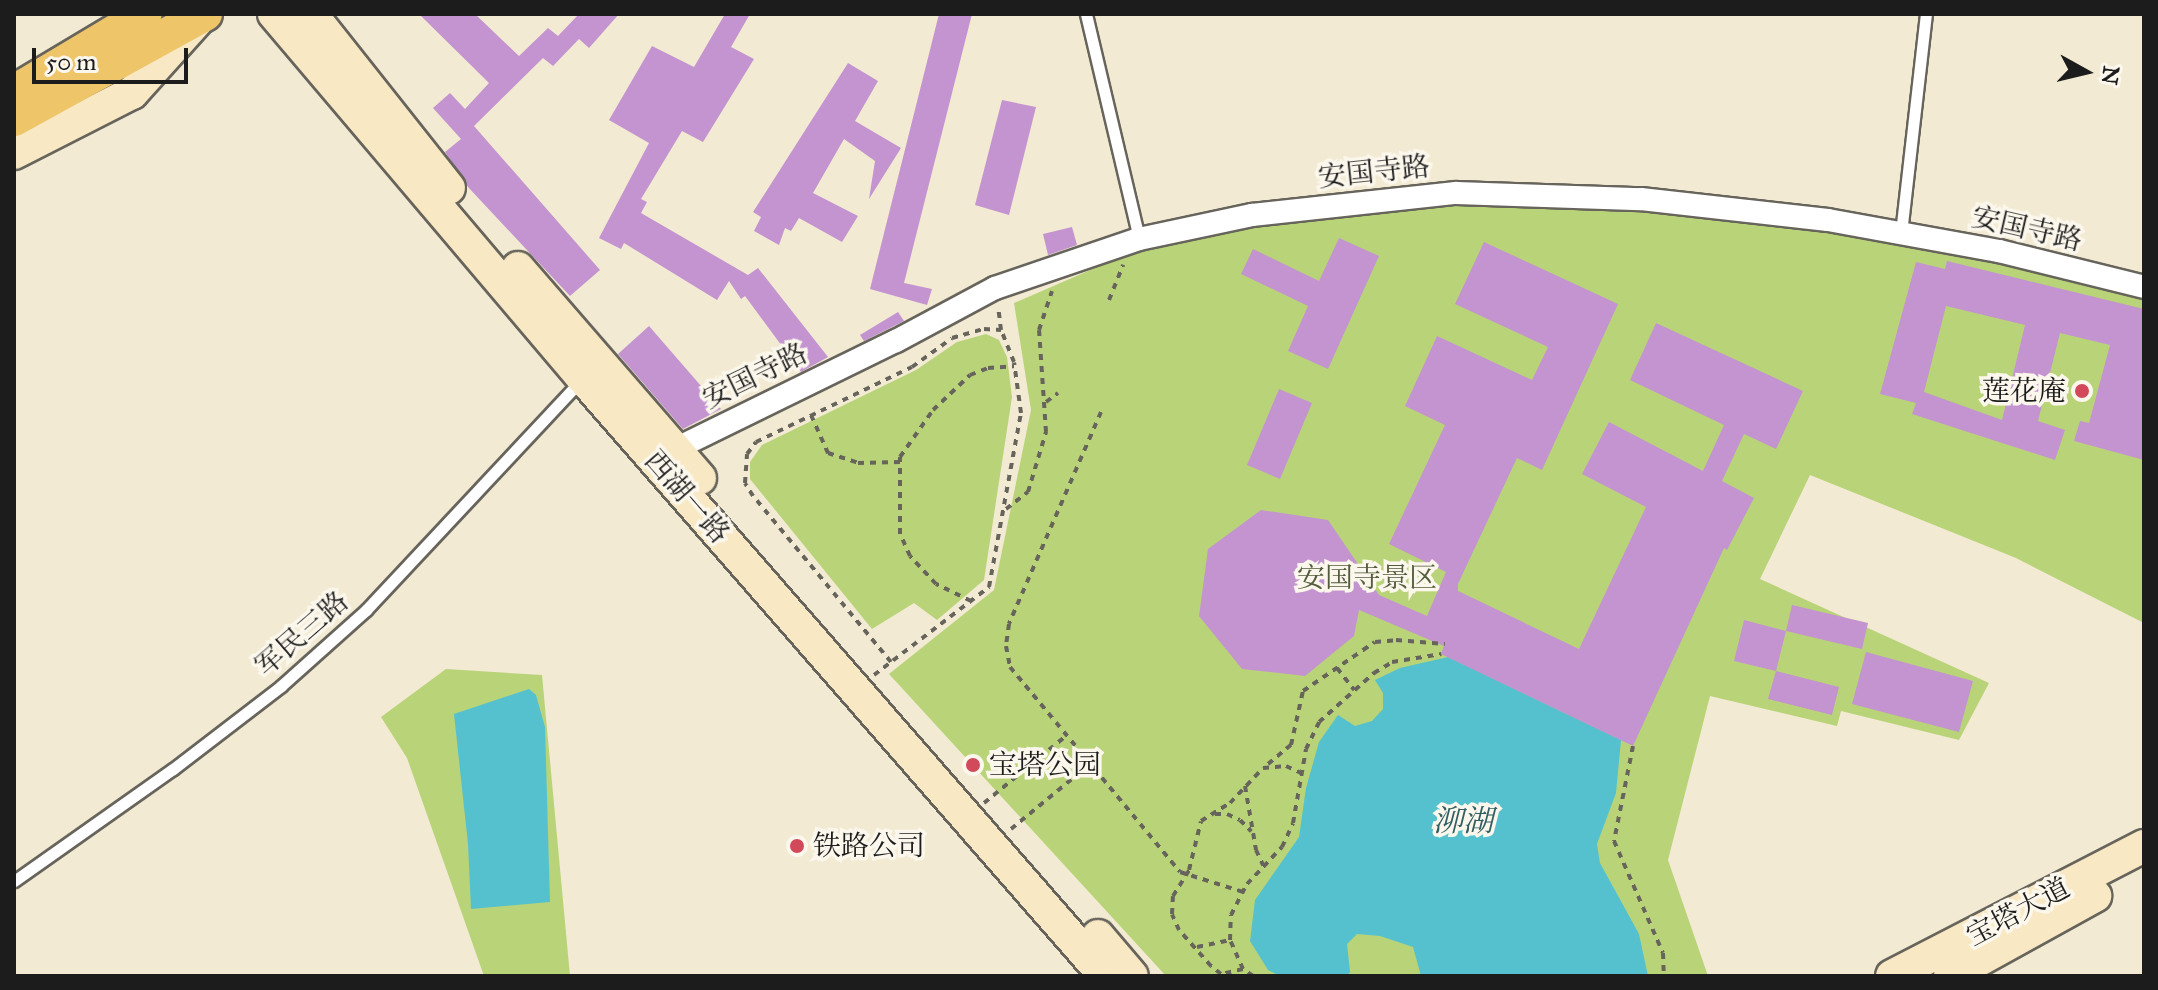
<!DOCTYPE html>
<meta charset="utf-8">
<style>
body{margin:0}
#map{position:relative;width:2158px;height:990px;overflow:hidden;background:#f2ead2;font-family:"IM FELL Great Primer","Noto Serif SC",serif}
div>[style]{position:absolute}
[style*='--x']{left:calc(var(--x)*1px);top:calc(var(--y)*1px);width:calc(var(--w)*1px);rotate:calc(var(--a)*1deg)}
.green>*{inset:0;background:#b9d378}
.water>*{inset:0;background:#55c1ce}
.building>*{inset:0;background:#c394d0}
.path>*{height:4px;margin-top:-2px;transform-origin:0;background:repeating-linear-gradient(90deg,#67645c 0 6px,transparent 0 12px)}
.roads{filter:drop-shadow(2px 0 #67645c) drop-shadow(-2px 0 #67645c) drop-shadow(0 2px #67645c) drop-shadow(0 -2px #67645c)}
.lane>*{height:11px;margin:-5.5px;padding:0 5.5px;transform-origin:5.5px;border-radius:5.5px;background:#fff}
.street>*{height:22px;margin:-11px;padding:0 11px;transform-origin:11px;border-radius:11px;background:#fff}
.secondary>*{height:32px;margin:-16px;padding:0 16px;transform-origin:16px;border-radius:16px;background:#f8e8c3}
.primary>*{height:34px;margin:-17px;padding:0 17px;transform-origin:17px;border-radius:17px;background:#eec569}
.dots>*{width:22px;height:22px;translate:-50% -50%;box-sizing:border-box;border:4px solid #fbf7ec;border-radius:50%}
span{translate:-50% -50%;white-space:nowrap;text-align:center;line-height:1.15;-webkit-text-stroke:7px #fbf7ec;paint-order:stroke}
.street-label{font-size:28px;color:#1c1c1c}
.poi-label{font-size:28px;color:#1c1c1c}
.right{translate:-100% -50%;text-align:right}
.left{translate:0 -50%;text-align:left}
.park-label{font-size:28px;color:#535c3c}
.water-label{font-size:30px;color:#335e63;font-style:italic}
.frame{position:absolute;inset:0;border:16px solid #1c1c1c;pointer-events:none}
.north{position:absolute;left:2046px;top:32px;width:80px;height:80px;-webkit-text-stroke:6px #fbf7ec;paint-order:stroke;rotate:98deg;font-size:22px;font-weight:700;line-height:32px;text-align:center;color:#1c1c1c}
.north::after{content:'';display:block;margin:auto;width:28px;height:36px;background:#1c1c1c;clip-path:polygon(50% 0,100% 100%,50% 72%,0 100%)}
.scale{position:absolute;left:32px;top:48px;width:156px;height:36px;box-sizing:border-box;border:4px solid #1c1c1c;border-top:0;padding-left:10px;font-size:24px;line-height:28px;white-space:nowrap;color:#1c1c1c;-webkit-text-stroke:6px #fbf7ec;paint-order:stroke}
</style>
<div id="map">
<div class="green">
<div style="clip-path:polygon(1460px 204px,1643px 209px,1824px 227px,2002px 261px,2144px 297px,2144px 618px,2142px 622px,2016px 558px,1810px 475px,1760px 579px,1989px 683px,1959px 740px,1841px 711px,1837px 726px,1710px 696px,1668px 860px,1708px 976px,1166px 976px,889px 674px,994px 590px,1031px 410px,1014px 303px,1141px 248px,1258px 223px)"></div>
<div style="clip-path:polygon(986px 334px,999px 340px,1007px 357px,1012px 397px,984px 580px,937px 620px,914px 603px,872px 629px,750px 479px,750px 462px,762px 445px,916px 370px,957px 342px)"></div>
<div style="clip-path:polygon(446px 669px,542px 675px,570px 976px,484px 976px,407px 758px,381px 717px)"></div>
</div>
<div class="water">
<div style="clip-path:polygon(1448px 657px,1621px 740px,1616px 793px,1597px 844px,1600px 863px,1639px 934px,1648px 976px,1421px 976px,1413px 947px,1380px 936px,1357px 934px,1347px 944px,1350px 972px,1347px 976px,1280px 976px,1268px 970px,1250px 941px,1255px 900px,1299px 837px,1306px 788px,1319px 742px,1338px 715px,1355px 726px,1372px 721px,1383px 709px,1383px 693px,1375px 680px,1400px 668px)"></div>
<div style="clip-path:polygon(529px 689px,536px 695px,545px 727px,550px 902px,471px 909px,468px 844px,454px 714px)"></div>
</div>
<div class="building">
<div style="clip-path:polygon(419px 14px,475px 14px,519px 56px,548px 28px,558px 36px,579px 14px,619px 14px,589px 48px,579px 39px,553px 66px,543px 58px,474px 126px,600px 270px,570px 296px,468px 187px,445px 152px,461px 139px,433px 108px,450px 93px,465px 109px,489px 83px)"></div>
<div style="clip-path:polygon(725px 14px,750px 14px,731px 47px,754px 59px,703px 142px,682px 131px,641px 199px,647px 202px,641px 213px,748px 275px,758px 268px,828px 357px,801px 372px,745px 296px,741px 299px,729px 281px,717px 300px,624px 243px,621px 249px,599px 238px,649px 143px,609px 120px,652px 46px,694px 67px)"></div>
<div style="clip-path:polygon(939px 14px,972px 14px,904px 283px,932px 289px,927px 305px,870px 289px)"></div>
<div style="clip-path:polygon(848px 63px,878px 81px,855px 121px,901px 148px,869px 199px,875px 161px,844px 139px,813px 193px,858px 216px,842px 242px,799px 218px,791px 231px,785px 228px,779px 245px,754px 231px,761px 217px,753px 212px)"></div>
<div style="clip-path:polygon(1002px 100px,1036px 107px,1009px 215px,975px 205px)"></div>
<div style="clip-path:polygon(1072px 227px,1077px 245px,1048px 255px,1043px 234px)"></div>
<div style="clip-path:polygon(1339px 238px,1379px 256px,1328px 369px,1288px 351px,1308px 306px,1241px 274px,1253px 249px,1319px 281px)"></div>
<div style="clip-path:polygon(1484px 242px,1618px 304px,1542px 470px,1517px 458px,1458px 584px,1458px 591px,1579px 649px,1646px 507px,1582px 474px,1609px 422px,1703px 471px,1724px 425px,1630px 380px,1656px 323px,1803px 391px,1776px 449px,1744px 434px,1722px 481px,1754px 498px,1727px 550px,1724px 548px,1633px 746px,1441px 654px,1444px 646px,1359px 610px,1354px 636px,1305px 676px,1242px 669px,1199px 616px,1208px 549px,1261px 510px,1328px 520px,1379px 595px,1427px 616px,1446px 572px,1389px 544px,1445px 425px,1405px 406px,1437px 336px,1532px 380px,1548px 347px,1455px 304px)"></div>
<div style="clip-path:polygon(evenodd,1947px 261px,2144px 309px,2144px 460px,2074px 441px,2080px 421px,2089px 423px,2110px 345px,2060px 333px,2038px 421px,2065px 430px,2055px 460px,1912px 414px,1916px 403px,1880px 394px,1916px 262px,1945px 269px,1947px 261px,1946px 306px,2025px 325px,2002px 420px,1924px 392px,1946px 306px)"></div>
<div style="clip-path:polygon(898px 312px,904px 321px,864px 341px,860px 335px)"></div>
<div style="clip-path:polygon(649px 326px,721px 409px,683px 429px,618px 354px)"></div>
<div style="clip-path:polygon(1279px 389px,1312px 403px,1280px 479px,1247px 465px)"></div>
<div style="clip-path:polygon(1792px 605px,1868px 623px,1862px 649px,1786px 631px)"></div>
<div style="clip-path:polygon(1744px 620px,1786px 631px,1776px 671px,1734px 661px)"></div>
<div style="clip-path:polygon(1866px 652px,1973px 681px,1959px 732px,1852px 704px)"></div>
<div style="clip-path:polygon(1776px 671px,1839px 687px,1832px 715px,1768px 699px)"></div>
</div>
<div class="path">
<div style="--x:1109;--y:300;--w:38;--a:-68"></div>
<div style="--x:1046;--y:402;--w:15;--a:-37"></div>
<div style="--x:1101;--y:412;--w:231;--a:113.5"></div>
<div style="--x:1009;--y:624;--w:22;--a:98"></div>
<div style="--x:1006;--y:646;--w:21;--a:79"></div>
<div style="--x:1010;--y:667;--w:266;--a:50.3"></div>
<div style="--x:1180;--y:872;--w:66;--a:17.6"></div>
<div style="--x:811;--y:415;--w:42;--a:65.9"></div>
<div style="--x:828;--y:453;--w:32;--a:18"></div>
<div style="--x:858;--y:463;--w:42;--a:-1.4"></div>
<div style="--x:1006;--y:509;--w:28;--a:-38"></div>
<div style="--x:1028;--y:492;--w:63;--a:-73.3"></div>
<div style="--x:1046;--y:432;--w:102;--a:-93.9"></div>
<div style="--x:1039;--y:330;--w:41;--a:-71.6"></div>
<div style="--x:971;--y:601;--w:39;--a:-154"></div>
<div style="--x:936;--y:584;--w:38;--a:-133"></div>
<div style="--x:910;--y:556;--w:24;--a:-114"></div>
<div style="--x:900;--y:534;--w:77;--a:-90"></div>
<div style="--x:900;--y:457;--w:57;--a:-54.9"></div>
<div style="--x:933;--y:410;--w:51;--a:-43.4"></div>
<div style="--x:970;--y:375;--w:19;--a:-21"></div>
<div style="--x:988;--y:368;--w:26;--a:-4"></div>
<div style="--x:891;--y:662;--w:216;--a:-129.7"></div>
<div style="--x:753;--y:496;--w:15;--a:-122"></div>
<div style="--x:745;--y:483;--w:29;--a:-86"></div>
<div style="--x:747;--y:454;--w:15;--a:-53"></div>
<div style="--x:756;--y:442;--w:173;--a:-25.7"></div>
<div style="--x:912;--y:367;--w:49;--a:-35.9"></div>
<div style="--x:952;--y:338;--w:33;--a:-16"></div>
<div style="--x:984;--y:329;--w:17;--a:3"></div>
<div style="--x:1337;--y:668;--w:28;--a:52"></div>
<div style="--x:874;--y:675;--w:145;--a:-37.4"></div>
<div style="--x:989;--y:587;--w:177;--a:-79.6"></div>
<div style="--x:1021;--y:413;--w:51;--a:-97.8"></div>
<div style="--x:1014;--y:362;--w:35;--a:-112"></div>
<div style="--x:1001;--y:330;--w:23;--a:-97"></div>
<div style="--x:1633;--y:746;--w:97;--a:101.3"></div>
<div style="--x:1614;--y:841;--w:122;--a:66.4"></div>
<div style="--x:1663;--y:953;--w:23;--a:88"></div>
<div style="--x:1268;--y:764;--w:30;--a:-40"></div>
<div style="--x:1291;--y:745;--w:55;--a:-77.5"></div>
<div style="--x:1303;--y:691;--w:73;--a:-34.3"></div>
<div style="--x:1363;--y:650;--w:14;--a:-34"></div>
<div style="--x:1375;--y:642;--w:21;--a:-5"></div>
<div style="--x:1396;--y:640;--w:49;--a:4.7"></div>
<div style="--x:1245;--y:786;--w:65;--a:80.2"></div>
<div style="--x:1256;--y:850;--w:17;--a:65"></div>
<div style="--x:984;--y:803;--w:106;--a:-39.3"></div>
<div style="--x:1215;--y:814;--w:12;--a:0"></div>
<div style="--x:1227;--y:814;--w:14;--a:25"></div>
<div style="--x:1240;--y:820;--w:16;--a:45"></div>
<div style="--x:1011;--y:829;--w:102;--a:-39.4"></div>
<div style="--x:1197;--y:947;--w:34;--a:-12"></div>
<div style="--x:1243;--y:969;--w:23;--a:167"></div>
<div style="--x:1221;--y:974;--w:13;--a:-141"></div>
<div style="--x:1211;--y:966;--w:48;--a:-131.6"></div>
<div style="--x:1179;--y:930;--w:17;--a:-114"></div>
<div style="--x:1172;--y:914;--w:18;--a:-87"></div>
<div style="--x:1173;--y:896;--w:31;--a:-58"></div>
<div style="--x:1189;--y:870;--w:50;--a:-76.2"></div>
<div style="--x:1201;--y:821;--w:34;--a:-32"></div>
<div style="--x:1230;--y:803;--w:48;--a:-46.7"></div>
<div style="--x:1263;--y:768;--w:23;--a:-5"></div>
<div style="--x:1286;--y:766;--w:19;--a:25"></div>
<div style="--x:1253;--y:976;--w:12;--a:-145"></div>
<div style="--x:1243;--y:969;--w:32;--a:-114"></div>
<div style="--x:1230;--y:940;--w:25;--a:-88"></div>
<div style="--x:1231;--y:915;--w:35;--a:-63"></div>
<div style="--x:1247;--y:884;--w:51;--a:-46.6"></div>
<div style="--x:1282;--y:847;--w:26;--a:-65"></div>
<div style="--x:1293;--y:823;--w:75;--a:-80"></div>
<div style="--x:1306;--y:749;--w:30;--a:-64"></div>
<div style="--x:1319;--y:722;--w:74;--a:-41.7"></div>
<div style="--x:1374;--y:673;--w:21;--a:-31"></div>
<div style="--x:1392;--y:662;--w:50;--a:-9.3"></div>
</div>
<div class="roads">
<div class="lane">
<div style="--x:1086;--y:14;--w:231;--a:76.7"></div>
<div style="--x:1901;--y:233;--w:220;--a:-83.5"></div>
<div style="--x:14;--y:881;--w:194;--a:-35.2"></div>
<div style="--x:173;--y:769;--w:136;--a:-37.5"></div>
<div style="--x:281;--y:686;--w:114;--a:-41.8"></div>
<div style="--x:366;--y:610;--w:316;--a:-46.9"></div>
</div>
<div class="street">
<div style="--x:663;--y:455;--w:259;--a:-26.1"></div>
<div style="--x:896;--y:341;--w:112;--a:-28.2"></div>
<div style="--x:995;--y:288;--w:152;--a:-18.8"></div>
<div style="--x:1139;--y:239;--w:116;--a:-12"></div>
<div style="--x:1252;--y:215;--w:205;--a:-6.2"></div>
<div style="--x:1456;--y:193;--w:185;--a:1.9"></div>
<div style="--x:1641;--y:199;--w:188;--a:6.4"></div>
<div style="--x:1828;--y:220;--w:174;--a:10.3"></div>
<div style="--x:1999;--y:251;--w:149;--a:13.9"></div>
</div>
<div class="secondary">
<div style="--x:274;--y:14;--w:477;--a:49.7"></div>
<div style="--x:583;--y:378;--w:794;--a:48.88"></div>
<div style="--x:311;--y:14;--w:222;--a:51.6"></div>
<div style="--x:14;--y:153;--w:132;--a:-27"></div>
<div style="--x:132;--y:93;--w:96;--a:-48"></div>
<div style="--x:518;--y:268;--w:278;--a:49.1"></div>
<div style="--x:1098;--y:936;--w:52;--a:49.6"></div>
<div style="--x:1892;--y:976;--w:284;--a:-27.3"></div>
<div style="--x:1950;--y:976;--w:166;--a:-28.9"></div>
</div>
<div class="primary">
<div style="--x:14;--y:92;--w:152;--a:-30.8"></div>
<div style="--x:14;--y:119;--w:218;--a:-28.8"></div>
</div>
</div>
<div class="dots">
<div style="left:2082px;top:391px;background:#d1495b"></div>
<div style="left:973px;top:765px;background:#d1495b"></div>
<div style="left:797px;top:846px;background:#d1495b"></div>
</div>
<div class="street-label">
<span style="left:1374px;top:172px;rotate:-6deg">安国寺路</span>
<span style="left:2027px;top:229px;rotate:13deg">安国寺路</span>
<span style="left:755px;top:376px;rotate:-26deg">安国寺路</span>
<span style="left:687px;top:497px;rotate:49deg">西湖一路</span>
<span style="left:302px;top:634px;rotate:-41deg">军民三路</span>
<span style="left:2018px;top:912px;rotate:-28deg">宝塔大道</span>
</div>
<div class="poi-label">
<span class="right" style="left:2066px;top:391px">莲花庵</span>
<span class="left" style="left:989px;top:765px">宝塔公园</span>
<span class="left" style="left:813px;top:846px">铁路公司</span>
</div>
<div class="park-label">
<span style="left:1367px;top:578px">安国寺景区</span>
</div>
<div class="water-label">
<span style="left:1463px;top:821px">泖湖</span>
</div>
<div class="frame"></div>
<div class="north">N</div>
<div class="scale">50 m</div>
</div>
